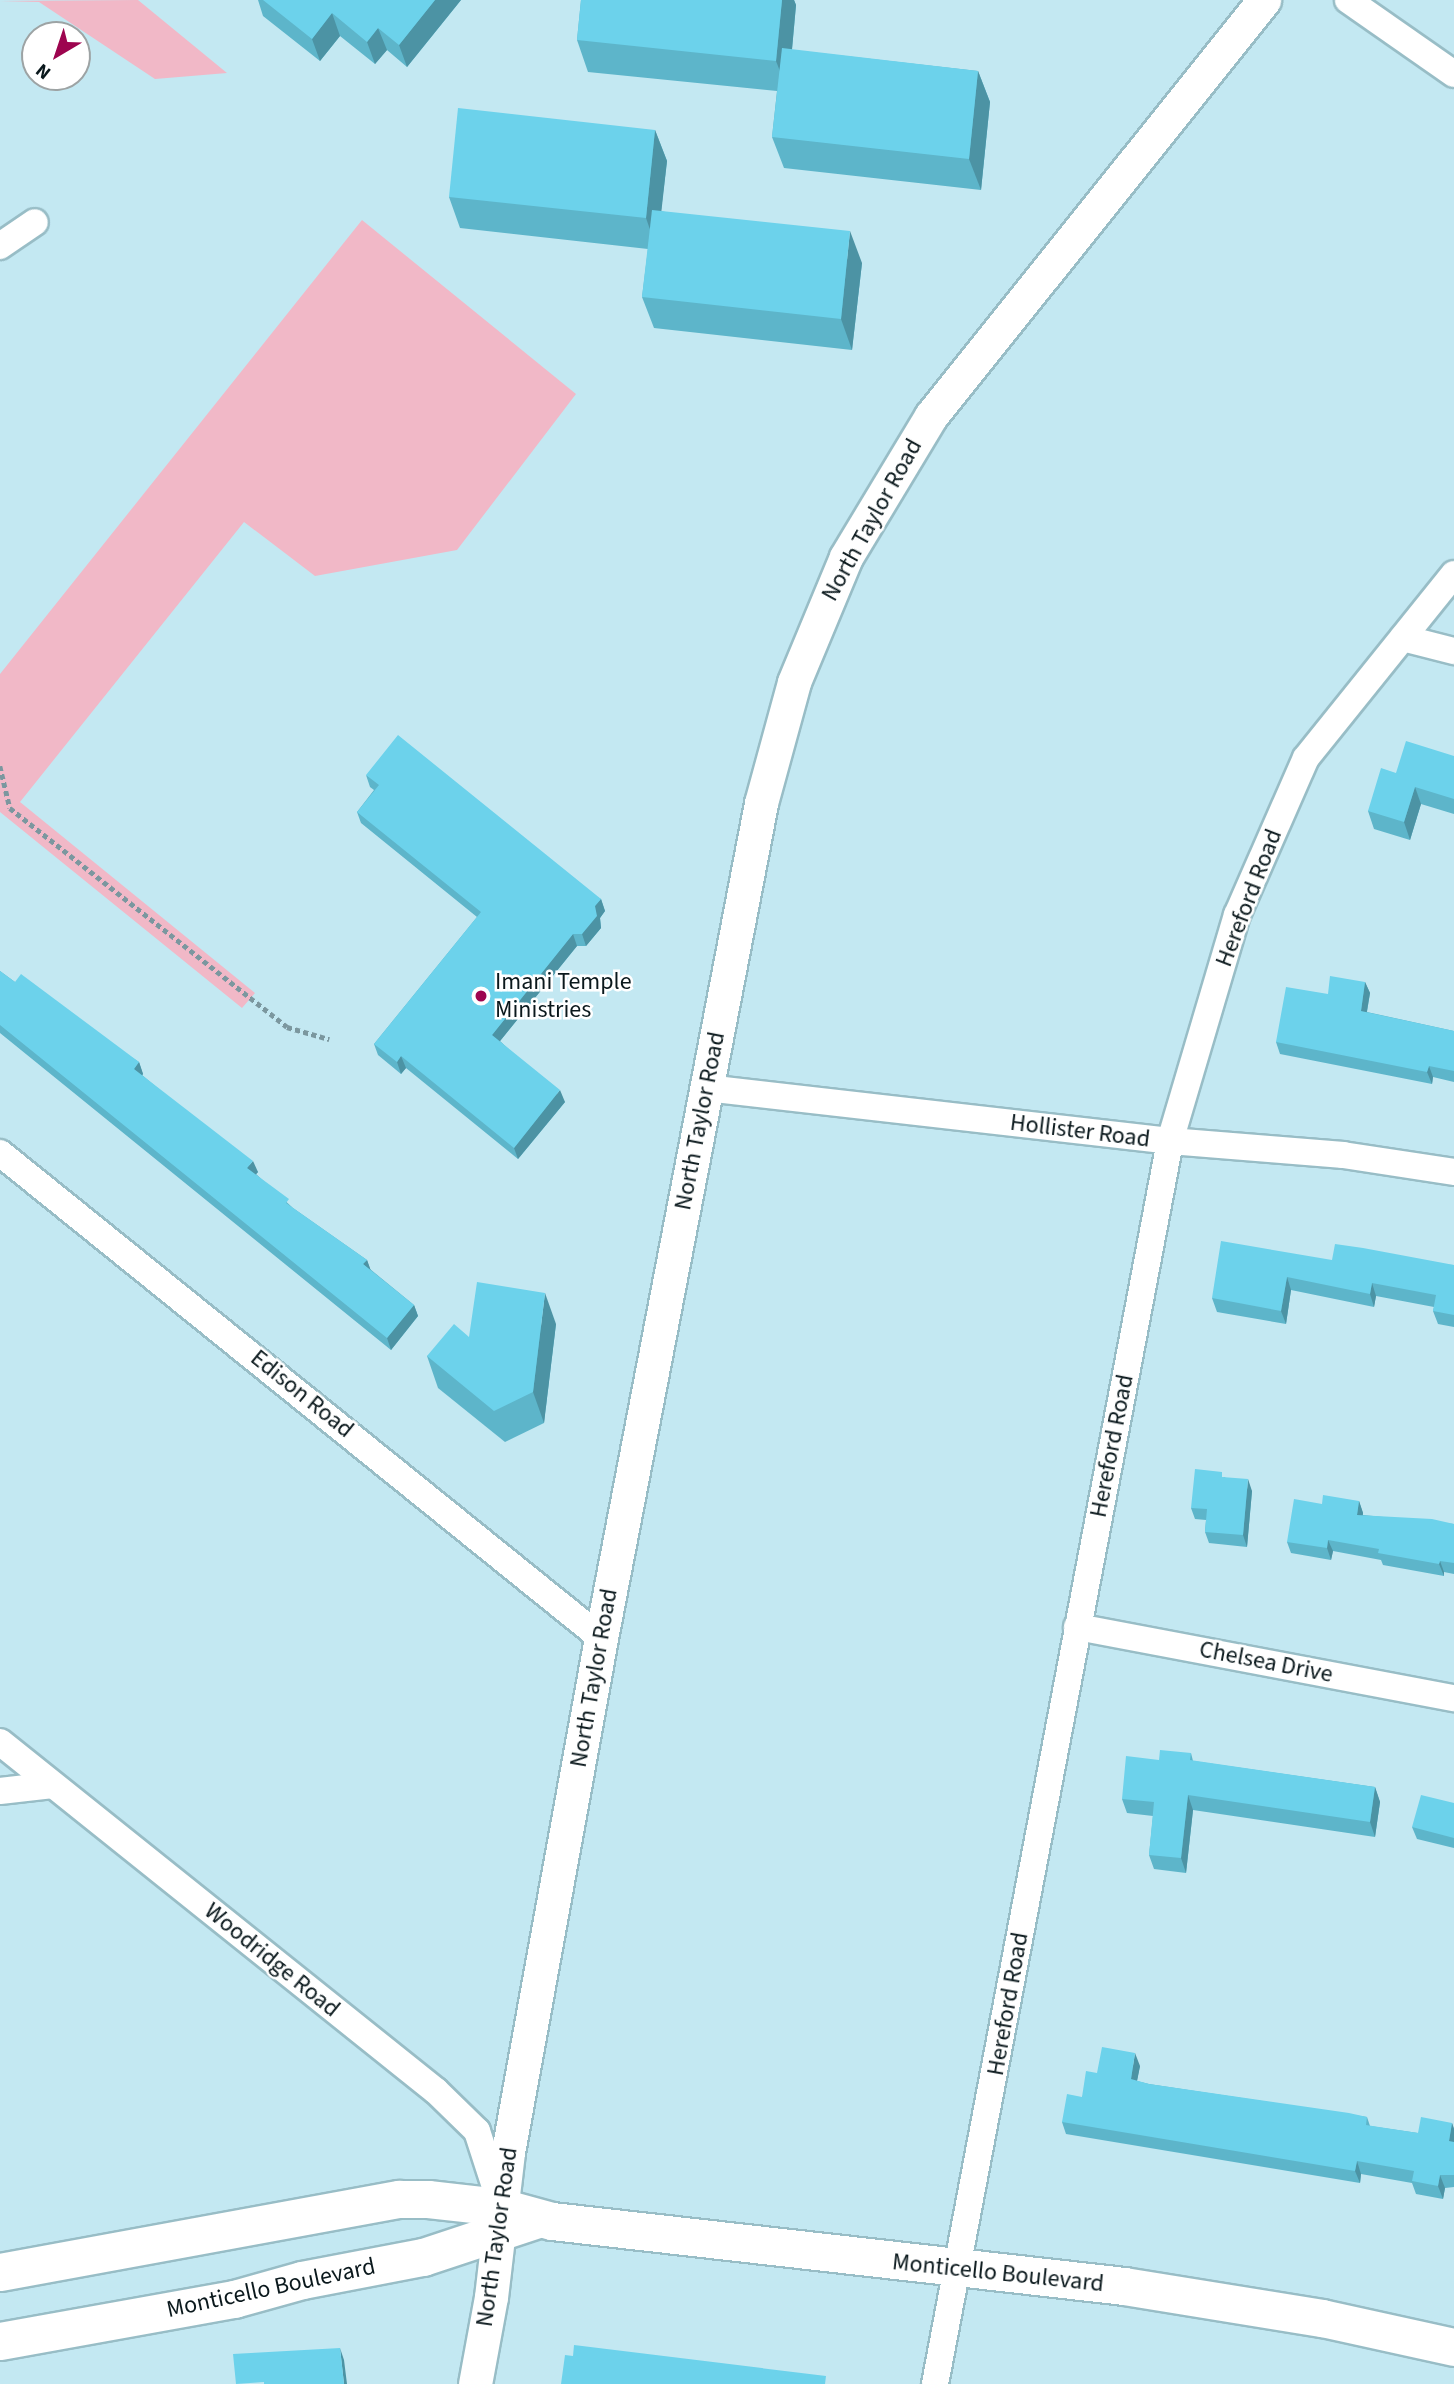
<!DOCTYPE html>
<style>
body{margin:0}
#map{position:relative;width:1454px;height:2384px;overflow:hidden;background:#c3e8f2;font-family:"Source Sans 3",sans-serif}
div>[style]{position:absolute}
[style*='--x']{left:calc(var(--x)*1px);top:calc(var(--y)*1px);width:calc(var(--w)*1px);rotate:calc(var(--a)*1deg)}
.green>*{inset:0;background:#f1b8c7}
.path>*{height:4.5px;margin-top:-2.25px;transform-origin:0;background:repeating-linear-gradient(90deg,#7b979f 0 5px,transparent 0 8.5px)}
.roads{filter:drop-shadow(2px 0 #98bdc6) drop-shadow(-2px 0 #98bdc6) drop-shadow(0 2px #98bdc6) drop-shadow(0 -2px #98bdc6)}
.minor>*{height:26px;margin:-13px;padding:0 13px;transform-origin:13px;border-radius:13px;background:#fff}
.tertiary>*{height:33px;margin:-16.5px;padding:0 16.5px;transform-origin:16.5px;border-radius:16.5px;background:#fff}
.secondary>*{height:37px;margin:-18.5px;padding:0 18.5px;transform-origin:18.5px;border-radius:18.5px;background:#fff}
.wall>*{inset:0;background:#5db5ca}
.shaded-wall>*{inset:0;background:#4c93a4}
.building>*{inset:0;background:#6cd2eb}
.dots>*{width:19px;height:19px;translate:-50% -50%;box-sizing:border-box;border:4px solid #fff;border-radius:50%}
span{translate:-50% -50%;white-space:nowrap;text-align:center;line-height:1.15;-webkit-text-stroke:5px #fff;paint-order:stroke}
.street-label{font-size:24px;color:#0a181c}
.poi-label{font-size:24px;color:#0a181c}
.left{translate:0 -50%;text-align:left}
.north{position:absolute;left:21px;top:21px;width:70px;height:70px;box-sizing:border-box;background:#fff;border:2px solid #9da3a4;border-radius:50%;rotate:219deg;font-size:19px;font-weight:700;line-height:28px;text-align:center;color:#0a181c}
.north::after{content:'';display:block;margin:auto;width:24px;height:32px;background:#9d054f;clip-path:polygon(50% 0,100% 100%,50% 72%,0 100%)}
</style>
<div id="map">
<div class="green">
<div style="clip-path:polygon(138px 0,227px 73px,155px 79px,39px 2px,0 1px)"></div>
<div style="clip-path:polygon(362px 220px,576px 394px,457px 550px,315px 576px,244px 522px,20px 802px,255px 993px,242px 1008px,0 812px,0 674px)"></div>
</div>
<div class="path">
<div style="--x:0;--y:766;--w:43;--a:76.6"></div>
<div style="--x:10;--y:808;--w:353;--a:38.3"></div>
<div style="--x:287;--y:1027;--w:44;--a:15.9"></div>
</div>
<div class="roads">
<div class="minor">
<div style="--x:1348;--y:0;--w:129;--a:34.9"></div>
<div style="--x:0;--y:246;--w:42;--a:-34.4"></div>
<div style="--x:1403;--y:638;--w:53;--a:14.3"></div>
<div style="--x:706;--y:1088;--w:467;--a:6.5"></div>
<div style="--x:1170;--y:1141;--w:174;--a:4.6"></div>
<div style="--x:1343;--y:1155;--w:112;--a:8.7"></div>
<div style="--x:0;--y:1153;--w:772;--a:38.9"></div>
<div style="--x:1077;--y:1627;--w:384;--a:10.7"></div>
<div style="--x:0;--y:1742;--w:558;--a:38.68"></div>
<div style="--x:436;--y:2091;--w:57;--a:44.3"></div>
<div style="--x:477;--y:2131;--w:75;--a:72.1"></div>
<div style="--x:0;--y:1791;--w:53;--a:-6.5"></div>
<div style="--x:935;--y:2384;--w:1265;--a:-79.29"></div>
<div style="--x:1170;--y:1141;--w:236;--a:-73.5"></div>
<div style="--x:1237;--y:915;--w:171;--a:-66.3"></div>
<div style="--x:1306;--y:758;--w:236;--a:-51.2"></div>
</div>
<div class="tertiary">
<div style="--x:475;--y:2384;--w:88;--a:-79.6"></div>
<div style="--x:491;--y:2297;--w:146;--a:-83.3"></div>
<div style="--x:508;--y:2152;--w:522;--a:-79.74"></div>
<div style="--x:601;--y:1638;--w:850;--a:-79.15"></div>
<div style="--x:761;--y:803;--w:125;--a:-74.7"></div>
<div style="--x:794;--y:682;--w:135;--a:-67.4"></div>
<div style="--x:846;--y:557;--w:165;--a:-58.9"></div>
<div style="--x:931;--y:416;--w:533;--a:-51.32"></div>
</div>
<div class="secondary">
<div style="--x:0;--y:2272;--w:406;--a:-10.4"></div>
<div style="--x:399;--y:2199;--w:29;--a:0"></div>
<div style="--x:428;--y:2199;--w:73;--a:6.3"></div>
<div style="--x:501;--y:2207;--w:53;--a:15.4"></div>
<div style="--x:552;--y:2221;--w:576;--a:6.48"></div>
<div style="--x:1124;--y:2286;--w:201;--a:9.2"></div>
<div style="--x:1322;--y:2318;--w:135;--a:12.4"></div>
<div style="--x:0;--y:2341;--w:238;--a:-10.2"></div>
<div style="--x:234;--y:2299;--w:71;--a:-15.6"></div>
<div style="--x:302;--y:2280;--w:123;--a:-10.8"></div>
<div style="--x:423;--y:2257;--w:121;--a:-18.3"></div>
</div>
</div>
<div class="wall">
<div style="clip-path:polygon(258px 0,461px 0,407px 67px,387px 50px,375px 64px,340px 36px,320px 61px,263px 16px)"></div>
<div style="clip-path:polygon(581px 0,794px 0,796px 5px,792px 50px,978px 71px,990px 102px,981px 190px,784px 168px,772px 137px,777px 91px,588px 72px,577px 40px)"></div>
<div style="clip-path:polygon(655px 130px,667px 161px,661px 211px,862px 263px,852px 350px,654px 328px,642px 297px,648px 249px,460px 228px,449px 197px)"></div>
<div style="clip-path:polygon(1454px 756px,1454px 814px,1421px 804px,1410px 840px,1374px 829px,1368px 811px,1396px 773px)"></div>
<div style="clip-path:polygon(366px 775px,601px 899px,605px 911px,600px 918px,601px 928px,586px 946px,577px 946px,500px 1041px,565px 1102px,518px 1159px,406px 1068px,401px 1074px,378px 1055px,374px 1044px,477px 917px,361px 823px,357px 812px,374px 790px,370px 787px)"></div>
<div style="clip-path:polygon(0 971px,15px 982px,139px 1062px,143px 1074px,142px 1075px,258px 1172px,256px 1174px,293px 1208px,367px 1260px,370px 1269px,414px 1305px,418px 1316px,391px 1350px,0 1033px)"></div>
<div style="clip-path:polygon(1365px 982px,1370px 993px,1367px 1012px,1454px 1031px,1454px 1082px,1433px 1077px,1432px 1084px,1280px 1054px,1276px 1042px,1328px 994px)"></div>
<div style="clip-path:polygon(1332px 1260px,1454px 1265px,1454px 1327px,1438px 1324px,1433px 1311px,1434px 1307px,1376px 1296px,1374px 1307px,1291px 1290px,1286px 1324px,1217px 1312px,1212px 1298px)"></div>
<div style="clip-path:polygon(556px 1324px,544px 1423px,505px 1442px,438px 1388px,427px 1356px,469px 1337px)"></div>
<div style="clip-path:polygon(1224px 1477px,1252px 1491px,1247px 1547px,1209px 1543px,1205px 1532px,1206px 1520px,1195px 1519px,1191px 1508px)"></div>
<div style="clip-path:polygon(1359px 1501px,1363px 1513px,1363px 1515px,1454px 1524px,1454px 1574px,1444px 1572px,1444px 1576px,1383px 1565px,1381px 1560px,1333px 1551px,1331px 1560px,1291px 1553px,1287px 1542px,1322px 1504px)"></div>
<div style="clip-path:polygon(1191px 1753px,1193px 1761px,1375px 1787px,1380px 1802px,1375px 1837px,1193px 1810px,1186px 1873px,1154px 1869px,1149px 1855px,1153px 1816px,1127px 1813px,1122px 1799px,1159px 1760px)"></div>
<div style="clip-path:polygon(1454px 1803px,1454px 1848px,1417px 1839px,1412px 1827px)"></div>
<div style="clip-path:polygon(1140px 2066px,1137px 2081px,1149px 2084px,1367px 2117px,1370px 2126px,1418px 2133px,1452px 2123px,1454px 2129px,1454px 2187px,1445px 2188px,1443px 2199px,1416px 2194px,1412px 2183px,1361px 2174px,1360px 2183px,1066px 2134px,1062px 2122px,1082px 2097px,1097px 2073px)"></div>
</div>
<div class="shaded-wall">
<div style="clip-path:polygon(435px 0,461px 0,407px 67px,399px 45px)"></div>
<div style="clip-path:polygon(782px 0,794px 0,796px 5px,788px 92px,776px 61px)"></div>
<div style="clip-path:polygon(332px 13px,340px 36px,320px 61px,312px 39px)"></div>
<div style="clip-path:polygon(378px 28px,387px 50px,375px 64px,367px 42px)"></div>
<div style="clip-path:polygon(978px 71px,990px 102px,981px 190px,969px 159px)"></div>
<div style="clip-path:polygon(655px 130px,667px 161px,657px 250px,646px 218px)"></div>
<div style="clip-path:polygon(850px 231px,862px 263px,852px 350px,841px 319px)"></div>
<div style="clip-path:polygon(1415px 787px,1421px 804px,1410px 840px,1404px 822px)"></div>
<div style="clip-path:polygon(601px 899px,605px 911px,600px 918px,601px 928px,586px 946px,582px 934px,595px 906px)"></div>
<div style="clip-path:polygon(573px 934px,577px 946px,496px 1046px,492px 1035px)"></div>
<div style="clip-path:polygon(1365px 982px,1370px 993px,1365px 1022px,1361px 1011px)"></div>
<div style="clip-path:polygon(401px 1056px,406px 1068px,401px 1074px,397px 1062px)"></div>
<div style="clip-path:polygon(139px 1062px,143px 1074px,138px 1081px,134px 1069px)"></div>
<div style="clip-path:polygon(1429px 1066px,1433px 1077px,1432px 1084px,1427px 1072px)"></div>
<div style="clip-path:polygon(560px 1090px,565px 1102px,518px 1159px,514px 1148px)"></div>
<div style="clip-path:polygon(253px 1161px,258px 1172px,251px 1180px,247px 1168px)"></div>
<div style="clip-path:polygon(367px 1260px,371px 1271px,363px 1264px)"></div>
<div style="clip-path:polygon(1287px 1277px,1291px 1290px,1286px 1324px,1281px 1311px)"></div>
<div style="clip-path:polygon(1372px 1283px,1376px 1296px,1374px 1307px,1370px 1294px)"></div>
<div style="clip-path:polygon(545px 1293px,556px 1324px,544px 1423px,533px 1392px)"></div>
<div style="clip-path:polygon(414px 1305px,418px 1316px,391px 1350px,387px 1338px)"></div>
<div style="clip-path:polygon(1248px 1479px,1252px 1491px,1247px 1547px,1243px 1535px)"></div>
<div style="clip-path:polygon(1359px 1501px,1363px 1513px,1361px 1526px,1357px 1515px)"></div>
<div style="clip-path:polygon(1328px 1540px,1333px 1551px,1331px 1560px,1327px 1548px)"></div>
<div style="clip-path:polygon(1440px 1561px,1444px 1572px,1444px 1576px,1439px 1564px)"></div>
<div style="clip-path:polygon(1375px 1787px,1380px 1802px,1375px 1837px,1370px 1822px)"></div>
<div style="clip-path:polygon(1188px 1795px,1193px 1810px,1186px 1873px,1181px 1858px)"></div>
<div style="clip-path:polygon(1135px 2053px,1140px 2066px,1135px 2091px,1131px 2079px)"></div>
<div style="clip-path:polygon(1452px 2123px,1454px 2129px,1454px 2150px,1449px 2141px)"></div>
<div style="clip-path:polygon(1357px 2161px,1361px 2174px,1360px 2183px,1355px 2171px)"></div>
<div style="clip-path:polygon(1440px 2175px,1445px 2188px,1443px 2199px,1438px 2186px)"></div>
<div style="clip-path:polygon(340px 2348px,344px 2360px,347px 2384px,344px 2384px)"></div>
</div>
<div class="building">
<div style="clip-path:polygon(263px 0,435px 0,399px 45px,378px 28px,367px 42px,332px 13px,312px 39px)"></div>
<div style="clip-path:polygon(581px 0,782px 0,776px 61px,577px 40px)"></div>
<div style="clip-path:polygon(782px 48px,978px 71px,969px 159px,772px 137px)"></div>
<div style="clip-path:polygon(458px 108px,655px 130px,646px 218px,449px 197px)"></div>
<div style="clip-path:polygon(652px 210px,850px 231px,841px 319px,642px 297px)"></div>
<div style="clip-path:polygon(398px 735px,601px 899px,595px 906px,597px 916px,582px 934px,573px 934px,492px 1035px,560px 1090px,514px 1148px,401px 1056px,397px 1062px,374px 1044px,481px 912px,357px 812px,379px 785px,366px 775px)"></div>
<div style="clip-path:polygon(1406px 741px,1454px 756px,1454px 799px,1415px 787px,1404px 822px,1368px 811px,1381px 768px,1396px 773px)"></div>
<div style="clip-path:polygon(0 971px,15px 982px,21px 974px,139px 1062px,134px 1069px,253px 1161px,247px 1168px,289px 1199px,286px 1203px,367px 1260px,363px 1264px,414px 1305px,387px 1338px,0 1025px)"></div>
<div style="clip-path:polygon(1330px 976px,1365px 982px,1361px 1011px,1454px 1031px,1454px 1071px,1429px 1066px,1427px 1072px,1276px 1042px,1286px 987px,1328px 994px)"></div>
<div style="clip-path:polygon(1221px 1241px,1332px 1260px,1335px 1244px,1363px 1248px,1454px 1265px,1454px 1315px,1433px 1311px,1436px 1295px,1372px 1283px,1370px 1294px,1287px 1277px,1281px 1311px,1212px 1298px)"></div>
<div style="clip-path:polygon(477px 1282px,545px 1293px,533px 1392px,494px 1411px,427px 1356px,454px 1324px,469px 1337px)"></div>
<div style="clip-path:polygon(1195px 1469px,1222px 1472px,1222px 1477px,1248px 1479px,1243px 1535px,1205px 1532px,1207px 1509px,1191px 1508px)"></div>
<div style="clip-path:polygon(1323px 1495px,1359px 1501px,1357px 1515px,1432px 1519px,1454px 1524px,1454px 1563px,1440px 1561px,1439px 1564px,1378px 1553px,1379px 1549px,1328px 1540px,1327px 1548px,1287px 1542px,1294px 1499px,1322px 1504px)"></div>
<div style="clip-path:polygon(1160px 1750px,1191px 1753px,1190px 1760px,1375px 1787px,1370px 1822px,1188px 1795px,1181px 1858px,1149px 1855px,1154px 1802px,1122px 1799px,1126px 1756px,1159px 1760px)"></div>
<div style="clip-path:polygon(1421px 1795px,1454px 1803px,1454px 1838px,1412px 1827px)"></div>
<div style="clip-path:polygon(1102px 2047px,1135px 2053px,1131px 2079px,1149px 2084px,1349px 2113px,1367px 2117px,1366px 2125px,1418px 2133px,1421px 2117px,1452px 2123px,1449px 2141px,1454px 2142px,1454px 2175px,1440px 2175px,1438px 2186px,1412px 2181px,1414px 2171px,1357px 2161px,1355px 2171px,1062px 2122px,1067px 2094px,1082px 2097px,1086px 2071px,1097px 2073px)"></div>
<div style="clip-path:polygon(574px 2345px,826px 2376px,825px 2384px,561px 2384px,565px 2355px,573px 2356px)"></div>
<div style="clip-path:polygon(340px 2348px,344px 2384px,264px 2384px,264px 2382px,236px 2384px,233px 2354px)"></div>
</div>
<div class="dots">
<div style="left:481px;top:996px;background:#9d054f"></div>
</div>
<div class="street-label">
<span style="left:872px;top:520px;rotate:-61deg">North Taylor Road</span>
<span style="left:1249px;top:898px;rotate:-69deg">Hereford Road</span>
<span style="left:700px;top:1121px;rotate:-79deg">North Taylor Road</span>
<span style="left:1080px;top:1131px;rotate:7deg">Hollister Road</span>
<span style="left:302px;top:1394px;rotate:39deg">Edison Road</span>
<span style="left:1112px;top:1446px;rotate:-79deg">Hereford Road</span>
<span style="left:1266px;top:1662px;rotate:11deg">Chelsea Drive</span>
<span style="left:594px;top:1678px;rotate:-80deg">North Taylor Road</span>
<span style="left:272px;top:1960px;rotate:39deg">Woodridge Road</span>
<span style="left:1008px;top:2004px;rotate:-80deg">Hereford Road</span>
<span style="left:497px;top:2237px;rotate:-82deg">North Taylor Road</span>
<span style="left:998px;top:2273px;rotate:6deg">Monticello Boulevard</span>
<span style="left:271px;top:2288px;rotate:-12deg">Monticello Boulevard</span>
</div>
<div class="poi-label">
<span class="left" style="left:495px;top:996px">Imani Temple<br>Ministries</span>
</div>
<div class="north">N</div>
</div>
